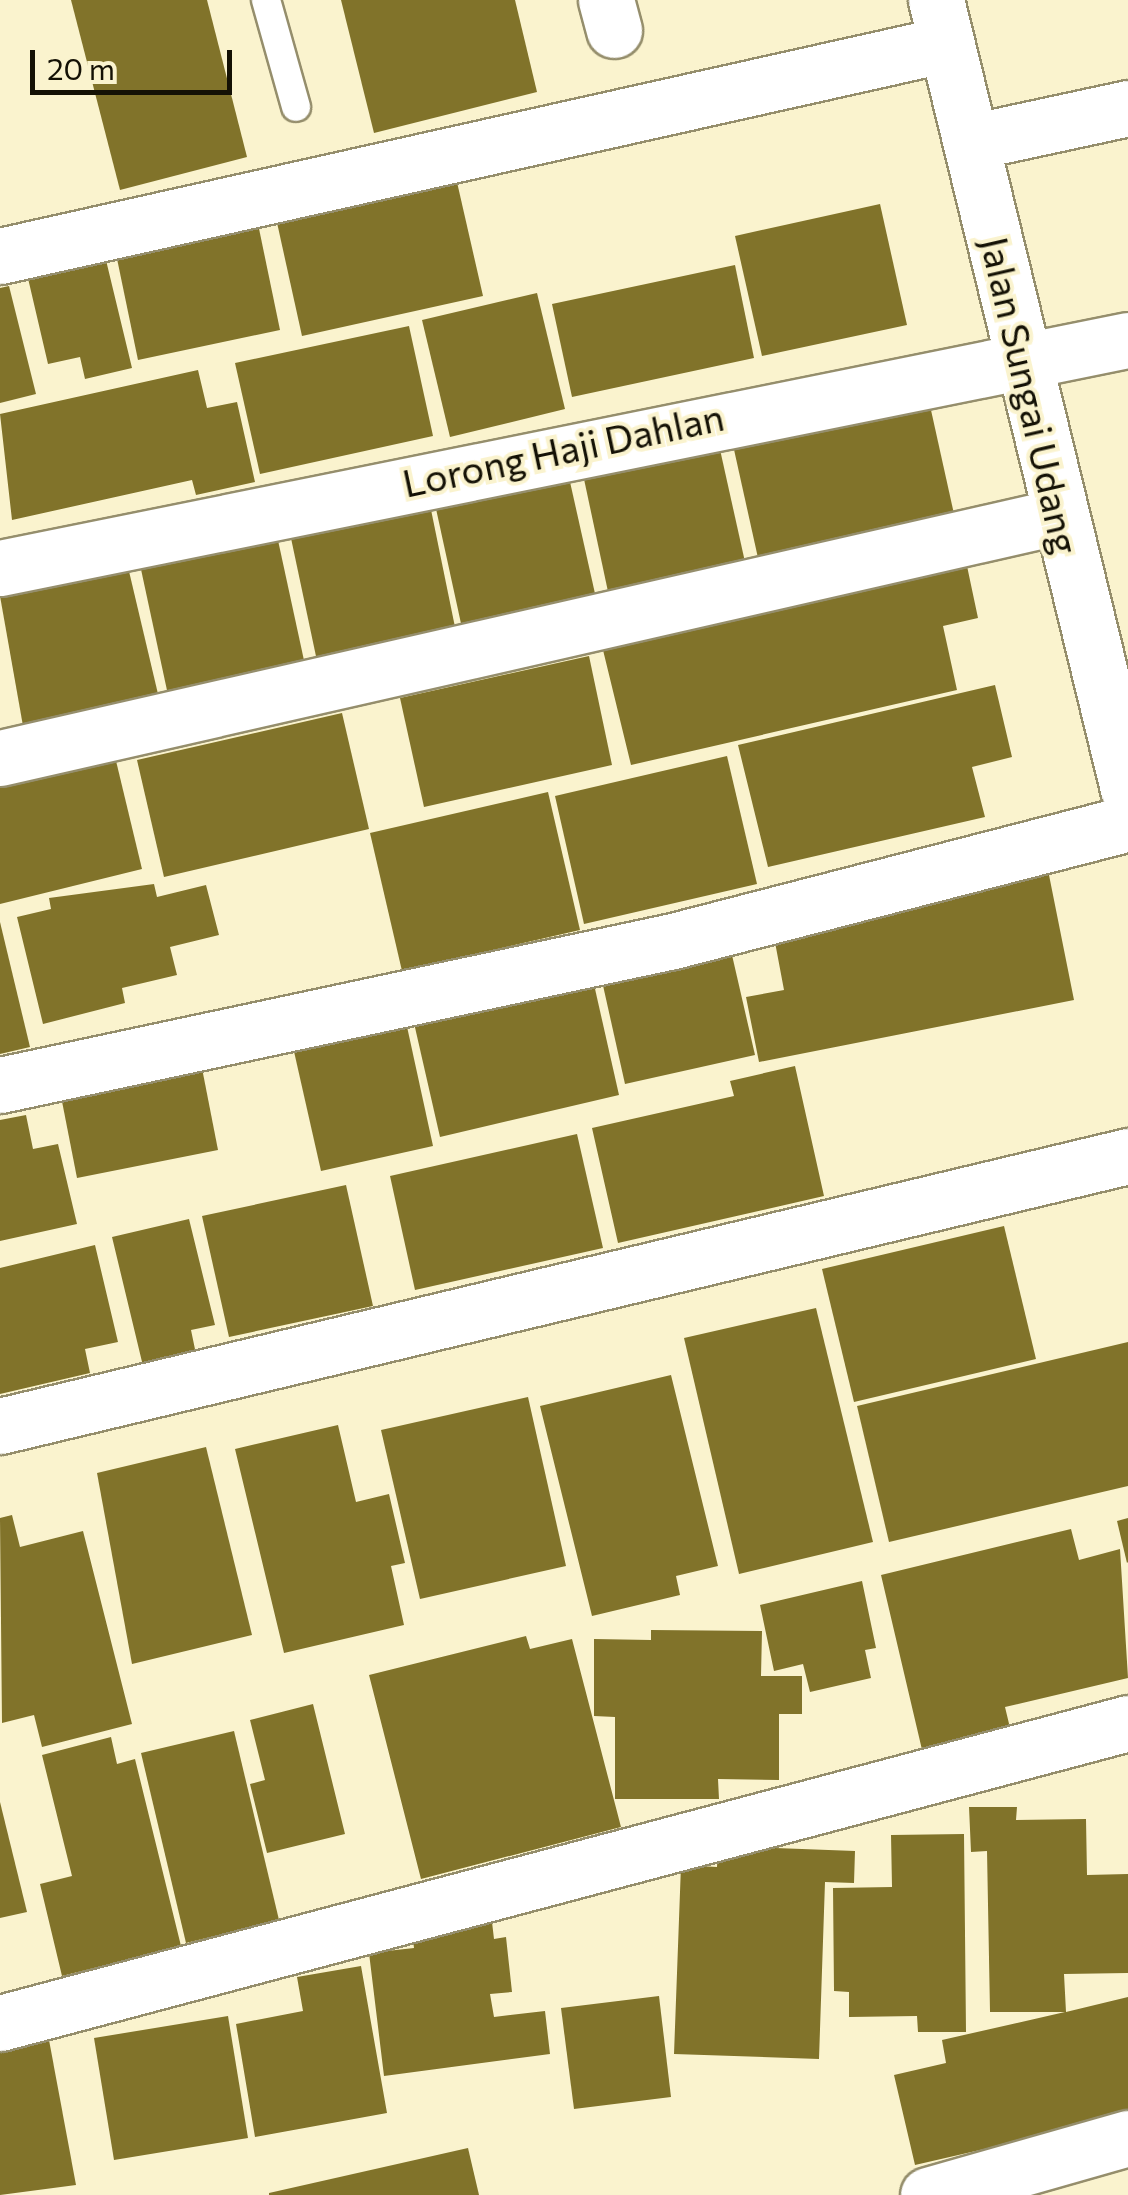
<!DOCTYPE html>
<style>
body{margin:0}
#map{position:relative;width:1128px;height:2195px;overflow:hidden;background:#faf3ce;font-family:Commissioner,sans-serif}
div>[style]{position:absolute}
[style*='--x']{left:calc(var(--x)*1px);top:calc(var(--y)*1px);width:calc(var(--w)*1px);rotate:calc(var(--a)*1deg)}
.building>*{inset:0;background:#81732a}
.roads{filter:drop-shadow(2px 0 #958e6c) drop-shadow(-2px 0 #958e6c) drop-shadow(0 2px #958e6c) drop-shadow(0 -2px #958e6c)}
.service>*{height:28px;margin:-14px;padding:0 14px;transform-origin:14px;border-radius:14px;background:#fff}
.minor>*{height:55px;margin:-27.5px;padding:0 27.5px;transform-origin:27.5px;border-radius:27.5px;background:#fff}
.tertiary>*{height:55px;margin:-27.5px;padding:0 27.5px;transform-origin:27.5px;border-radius:27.5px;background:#fff}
span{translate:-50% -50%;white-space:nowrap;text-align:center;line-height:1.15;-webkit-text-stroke:8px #faf3ce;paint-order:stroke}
.street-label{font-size:38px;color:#141105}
.scale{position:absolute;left:30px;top:50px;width:202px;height:45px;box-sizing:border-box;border:5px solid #141105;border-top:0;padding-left:12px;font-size:30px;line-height:35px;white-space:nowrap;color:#141105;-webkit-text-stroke:8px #faf3ce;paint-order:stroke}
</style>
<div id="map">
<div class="building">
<div style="clip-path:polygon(71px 0,207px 0,247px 157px,120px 190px)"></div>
<div style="clip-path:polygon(341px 0,515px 0,537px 92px,374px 133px)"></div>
<div style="clip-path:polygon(454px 169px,483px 296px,302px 336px,274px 209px)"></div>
<div style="clip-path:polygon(880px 204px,907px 325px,762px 356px,735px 236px)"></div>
<div style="clip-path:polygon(257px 219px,280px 330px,138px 360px,115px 249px)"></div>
<div style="clip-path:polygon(105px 256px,132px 368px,85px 379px,80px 357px,48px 364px,27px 274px)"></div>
<div style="clip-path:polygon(735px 265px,754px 358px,572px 397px,552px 304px)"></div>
<div style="clip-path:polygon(9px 286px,36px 394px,0 403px,0 288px)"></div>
<div style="clip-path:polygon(537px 293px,565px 409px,450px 437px,422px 320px)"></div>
<div style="clip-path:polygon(409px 326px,433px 436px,260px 474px,235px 363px)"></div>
<div style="clip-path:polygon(198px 370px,207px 408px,237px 402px,255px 482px,196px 495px,192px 480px,12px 520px,0 414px)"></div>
<div style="clip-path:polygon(927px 392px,956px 523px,760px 567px,731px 436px)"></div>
<div style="clip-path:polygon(717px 436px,747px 571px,610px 601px,581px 465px)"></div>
<div style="clip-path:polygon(566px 464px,596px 598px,462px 628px,433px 495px)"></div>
<div style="clip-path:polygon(428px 495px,456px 632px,317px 661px,288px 524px)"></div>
<div style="clip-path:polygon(276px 531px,305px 665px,168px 695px,139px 560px)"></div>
<div style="clip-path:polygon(967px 566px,978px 618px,943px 626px,957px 690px,631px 765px,603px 650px,661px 637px,657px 622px,876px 571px,880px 586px)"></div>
<div style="clip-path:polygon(128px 567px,158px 694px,23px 726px,0 596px)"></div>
<div style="clip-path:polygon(589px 656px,612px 765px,424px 807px,400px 698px)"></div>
<div style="clip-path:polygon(995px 685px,1012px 757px,972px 767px,985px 817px,768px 867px,738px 745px)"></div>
<div style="clip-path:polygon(342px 713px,369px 829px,164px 877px,137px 760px)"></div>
<div style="clip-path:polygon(111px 740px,142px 869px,0 904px,0 768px)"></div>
<div style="clip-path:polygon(727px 756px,757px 884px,584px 924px,555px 796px)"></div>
<div style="clip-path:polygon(548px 792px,580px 930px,402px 971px,370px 833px)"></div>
<div style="clip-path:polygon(1047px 865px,1074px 1000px,759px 1062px,746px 997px,784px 990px,771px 921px)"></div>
<div style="clip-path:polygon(154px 884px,157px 897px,206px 885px,219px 935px,170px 947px,177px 975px,122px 988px,125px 1003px,43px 1024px,17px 917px,51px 909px,49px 898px)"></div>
<div style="clip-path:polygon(0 922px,30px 1047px,0 1054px)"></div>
<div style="clip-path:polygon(729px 942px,755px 1055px,625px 1084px,600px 972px)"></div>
<div style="clip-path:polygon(593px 980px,619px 1095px,440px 1137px,414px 1023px)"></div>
<div style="clip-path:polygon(406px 1022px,433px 1146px,321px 1171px,293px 1047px)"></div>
<div style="clip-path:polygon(200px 1058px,218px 1150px,77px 1178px,59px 1086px)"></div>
<div style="clip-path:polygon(795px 1066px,824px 1196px,618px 1243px,592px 1128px,734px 1096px,730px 1081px)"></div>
<div style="clip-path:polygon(26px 1115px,33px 1149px,58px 1144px,77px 1224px,0 1241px,0 1120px)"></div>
<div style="clip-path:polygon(577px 1134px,603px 1248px,415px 1290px,390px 1176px)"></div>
<div style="clip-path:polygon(346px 1185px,373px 1306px,229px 1337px,202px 1216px)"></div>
<div style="clip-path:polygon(189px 1219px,215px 1325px,191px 1330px,196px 1354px,143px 1366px,112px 1237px)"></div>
<div style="clip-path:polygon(1004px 1226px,1036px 1359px,854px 1402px,822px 1269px)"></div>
<div style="clip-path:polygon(95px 1245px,118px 1342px,85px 1349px,90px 1373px,0 1394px,0 1268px)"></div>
<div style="clip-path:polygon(816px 1308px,873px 1542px,739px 1574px,684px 1338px)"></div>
<div style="clip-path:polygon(1128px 1342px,1128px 1486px,889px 1542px,857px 1406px)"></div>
<div style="clip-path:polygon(671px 1375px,718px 1566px,676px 1576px,680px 1595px,592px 1616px,540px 1406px)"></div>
<div style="clip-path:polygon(528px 1397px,566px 1566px,420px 1599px,381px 1430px)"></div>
<div style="clip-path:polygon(338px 1425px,356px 1502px,389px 1494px,405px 1563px,391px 1566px,404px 1625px,284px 1653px,235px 1449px)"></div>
<div style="clip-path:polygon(206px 1447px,252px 1635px,132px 1664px,97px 1473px)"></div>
<div style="clip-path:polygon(12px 1515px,20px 1547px,83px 1531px,132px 1724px,42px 1747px,34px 1715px,2px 1723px,0 1518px)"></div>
<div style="clip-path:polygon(1128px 1518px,1128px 1562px,1127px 1563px,1117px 1521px)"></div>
<div style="clip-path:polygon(1071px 1529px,1079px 1560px,1120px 1549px,1128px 1678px,1005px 1707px,1011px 1732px,923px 1754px,881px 1575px)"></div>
<div style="clip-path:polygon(862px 1581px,876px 1648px,865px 1650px,871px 1678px,810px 1692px,803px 1664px,774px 1671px,760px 1605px)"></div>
<div style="clip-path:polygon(651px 1630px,762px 1631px,761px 1676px,802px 1676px,802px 1714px,779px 1714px,779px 1780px,718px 1779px,719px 1799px,615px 1799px,615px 1717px,594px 1716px,594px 1639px,651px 1640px)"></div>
<div style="clip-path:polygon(526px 1636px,530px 1649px,572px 1639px,621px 1827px,421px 1879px,369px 1675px)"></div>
<div style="clip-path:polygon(313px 1704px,345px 1834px,267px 1853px,250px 1784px,265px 1780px,250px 1720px)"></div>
<div style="clip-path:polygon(234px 1731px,279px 1920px,186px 1943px,141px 1753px)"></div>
<div style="clip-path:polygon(111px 1737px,117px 1764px,135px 1759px,181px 1946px,62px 1976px,40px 1884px,72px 1876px,42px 1755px)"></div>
<div style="clip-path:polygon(0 1802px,27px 1912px,0 1918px)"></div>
<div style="clip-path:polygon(969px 1807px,1017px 1807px,1016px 1820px,1086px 1819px,1087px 1875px,1128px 1874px,1128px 1973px,1064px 1974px,1066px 2012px,1128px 1997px,1128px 2116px,915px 2165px,894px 2075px,946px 2063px,942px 2040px,1065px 2012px,990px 2012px,987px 1851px,971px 1852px)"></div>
<div style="clip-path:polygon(964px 1834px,966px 2032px,918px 2032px,917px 2016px,849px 2017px,849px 1992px,834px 1991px,833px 1888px,892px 1887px,891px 1835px)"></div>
<div style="clip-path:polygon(718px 1846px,855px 1851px,854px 1883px,825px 1882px,819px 2059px,674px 2054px,681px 1865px,717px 1867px)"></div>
<div style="clip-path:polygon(492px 1922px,494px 1939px,506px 1937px,512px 1992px,490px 1994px,494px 2017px,545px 2011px,550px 2054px,384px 2076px,369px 1953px,414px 1948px,412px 1931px)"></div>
<div style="clip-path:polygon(361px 1966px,387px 2113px,255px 2137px,236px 2024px,303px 2011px,297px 1977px)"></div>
<div style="clip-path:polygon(659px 1996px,671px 2097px,574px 2109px,561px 2008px)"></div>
<div style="clip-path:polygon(228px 2016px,248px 2138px,114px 2160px,94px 2038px)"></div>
<div style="clip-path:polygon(49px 2040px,76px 2185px,0 2195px,0 2049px)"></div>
<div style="clip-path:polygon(468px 2148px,479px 2195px,269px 2195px,269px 2193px)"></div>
</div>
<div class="roads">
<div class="service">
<div style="--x:266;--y:0;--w:111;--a:74.3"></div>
</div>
<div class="minor">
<div style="--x:606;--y:0;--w:31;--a:75"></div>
<div style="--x:971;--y:142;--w:161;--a:-12.2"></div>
<div style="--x:0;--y:256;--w:970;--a:-12.62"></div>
<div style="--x:0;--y:568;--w:1151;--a:-11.43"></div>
<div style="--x:0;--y:758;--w:1087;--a:-12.86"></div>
<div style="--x:0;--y:1085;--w:688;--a:-12.08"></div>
<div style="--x:673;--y:941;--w:470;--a:-14.5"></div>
<div style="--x:0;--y:1426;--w:1160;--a:-13.46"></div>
<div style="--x:0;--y:2023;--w:1167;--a:-14.89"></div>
<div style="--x:928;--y:2195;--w:208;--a:-15.9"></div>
</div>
<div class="tertiary">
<div style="--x:936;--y:0;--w:812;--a:76.32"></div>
</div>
</div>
<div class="street-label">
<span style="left:1031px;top:395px;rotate:77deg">Jalan Sungai Udang</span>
<span style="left:563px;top:449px;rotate:-12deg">Lorong Haji Dahlan</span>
</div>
<div class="scale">20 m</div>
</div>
